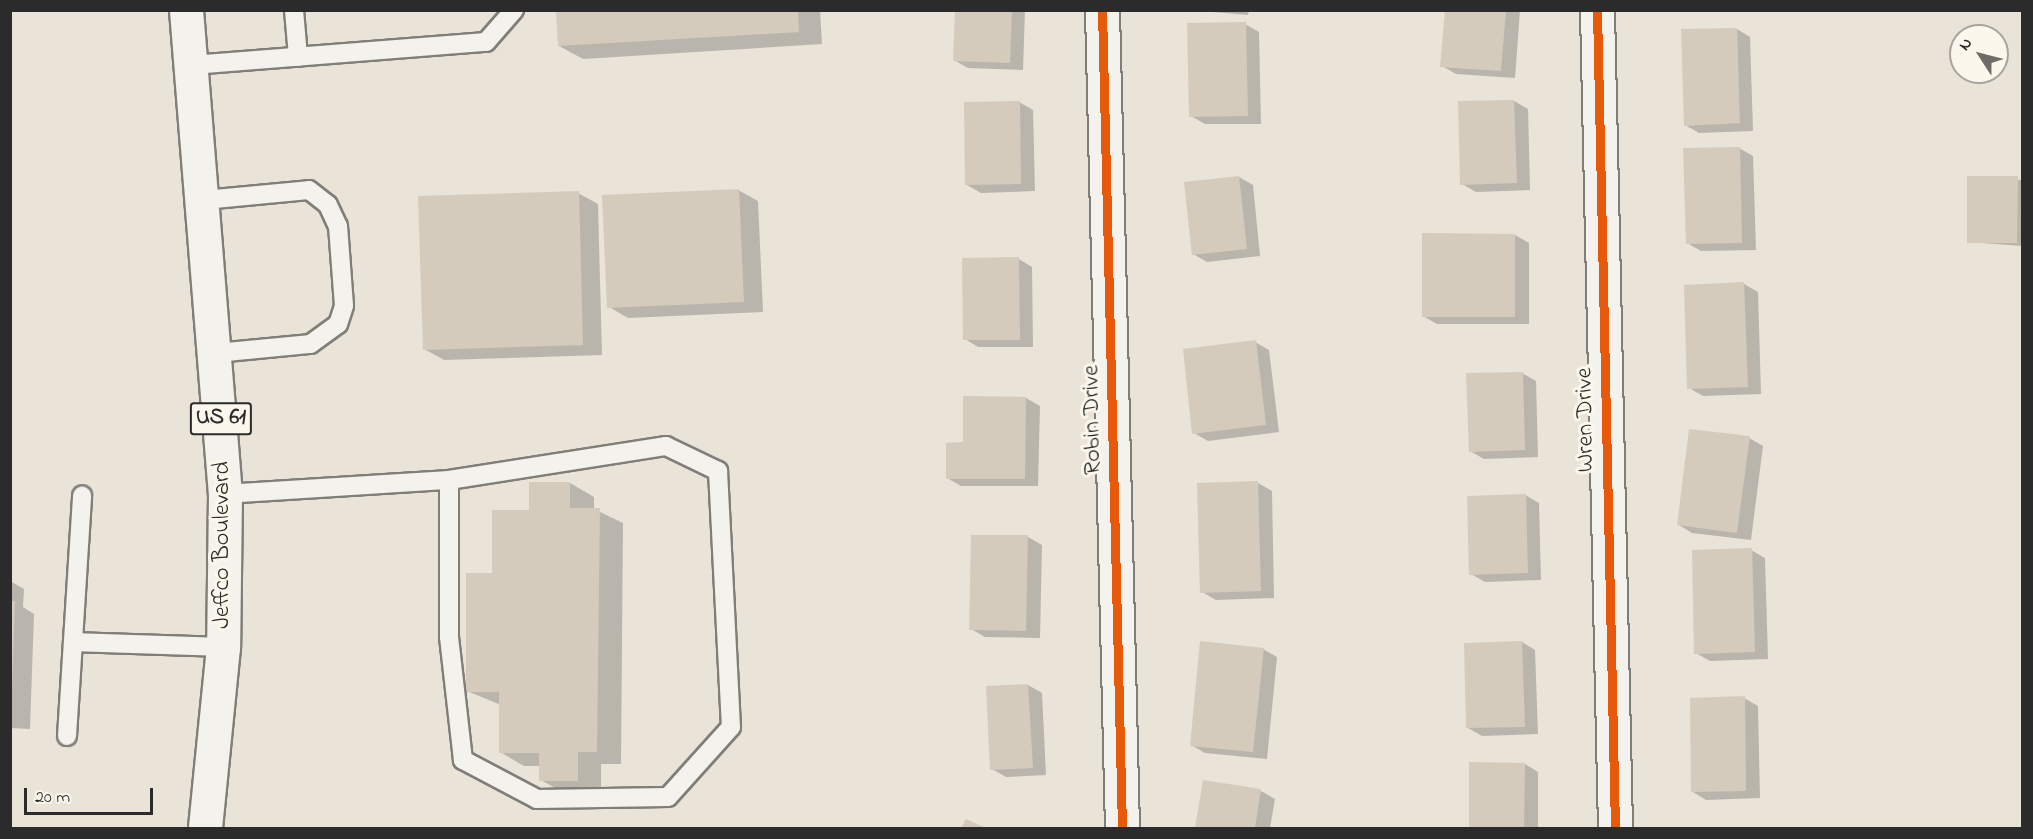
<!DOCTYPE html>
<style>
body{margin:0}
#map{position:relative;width:2033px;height:839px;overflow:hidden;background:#e9e3d8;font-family:"Indie Flower",sans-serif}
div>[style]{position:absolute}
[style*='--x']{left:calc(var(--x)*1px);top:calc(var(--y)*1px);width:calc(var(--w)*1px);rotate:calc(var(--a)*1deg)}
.shadow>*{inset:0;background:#0003}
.building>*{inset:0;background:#d4cbbd}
.roads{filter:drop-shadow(2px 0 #807e79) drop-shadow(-2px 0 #807e79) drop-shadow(0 2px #807e79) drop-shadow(0 -2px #807e79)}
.lane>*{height:18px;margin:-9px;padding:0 9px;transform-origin:9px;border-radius:9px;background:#f4f2ed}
.street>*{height:33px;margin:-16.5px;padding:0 16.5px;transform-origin:16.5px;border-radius:16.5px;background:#f4f2ed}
.primary>*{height:33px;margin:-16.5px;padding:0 16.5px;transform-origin:16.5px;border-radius:16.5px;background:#f4f2ed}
.cycleway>*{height:9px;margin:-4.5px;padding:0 4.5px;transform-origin:4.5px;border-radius:4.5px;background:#e8590c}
span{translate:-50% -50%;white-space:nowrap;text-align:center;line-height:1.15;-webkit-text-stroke:6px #fbf7ec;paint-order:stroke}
.shield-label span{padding:2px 4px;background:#fbf7ec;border:2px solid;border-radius:4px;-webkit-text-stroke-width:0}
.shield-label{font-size:22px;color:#2b2b2b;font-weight:700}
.street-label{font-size:24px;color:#2b2b2b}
.frame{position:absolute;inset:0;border:12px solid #2b2b2b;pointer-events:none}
.north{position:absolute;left:1949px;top:24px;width:60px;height:60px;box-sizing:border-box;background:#fbf7ec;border:2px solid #a8a59f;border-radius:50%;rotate:306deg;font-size:16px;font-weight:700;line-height:24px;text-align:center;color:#2b2b2b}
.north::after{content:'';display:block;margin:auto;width:21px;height:27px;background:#6e6b68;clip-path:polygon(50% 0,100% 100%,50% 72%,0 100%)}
.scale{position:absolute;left:24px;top:788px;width:129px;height:27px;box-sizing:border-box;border:3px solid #2b2b2b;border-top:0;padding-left:8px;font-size:18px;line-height:21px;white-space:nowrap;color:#2b2b2b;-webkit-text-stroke:4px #fbf7ec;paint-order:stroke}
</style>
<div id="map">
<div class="shadow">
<div style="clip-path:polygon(557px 10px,820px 10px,822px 44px,583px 59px,559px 46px)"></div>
<div style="clip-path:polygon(956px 10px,1025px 10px,1023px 70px,968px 68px,954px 60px)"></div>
<div style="clip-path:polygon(1188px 10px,1249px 10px,1248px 15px)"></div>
<div style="clip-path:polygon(1446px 10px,1520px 10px,1515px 78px,1456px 74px,1442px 66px)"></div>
<div style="clip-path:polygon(1245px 24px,1259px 32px,1261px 124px,1205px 124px,1191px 116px)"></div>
<div style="clip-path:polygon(1737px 29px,1750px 37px,1753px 131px,1699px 133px,1685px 125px)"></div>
<div style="clip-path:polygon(1514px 101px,1528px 109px,1530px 190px,1476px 192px,1462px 184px)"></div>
<div style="clip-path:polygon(1019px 102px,1033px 110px,1035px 191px,981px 193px,967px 185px)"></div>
<div style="clip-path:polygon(1739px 148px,1753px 156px,1756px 250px,1701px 251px,1687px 243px)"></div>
<div style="clip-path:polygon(1239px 177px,1253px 185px,1260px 256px,1207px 262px,1193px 254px)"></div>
<div style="clip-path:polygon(1969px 177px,2022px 180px,2022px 246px,1968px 242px)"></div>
<div style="clip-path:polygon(738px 190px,758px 201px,763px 312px,628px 318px,609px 307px)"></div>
<div style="clip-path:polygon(578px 193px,598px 204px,602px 355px,444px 360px,424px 349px)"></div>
<div style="clip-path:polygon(1515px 235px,1529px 243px,1529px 324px,1437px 324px,1423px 316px)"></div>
<div style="clip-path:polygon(1019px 259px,1032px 267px,1033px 347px,978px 347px,965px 339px)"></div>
<div style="clip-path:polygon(1744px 284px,1758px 292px,1761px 394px,1703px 396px,1689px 388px)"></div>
<div style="clip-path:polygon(1255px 342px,1269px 350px,1279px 432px,1208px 441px,1194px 433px)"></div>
<div style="clip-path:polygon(1522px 373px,1536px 381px,1538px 457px,1484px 459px,1470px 451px)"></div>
<div style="clip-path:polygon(1026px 398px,1040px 406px,1038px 486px,961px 486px,947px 478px,964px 444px)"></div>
<div style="clip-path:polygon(1749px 438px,1763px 446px,1751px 540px,1692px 533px,1679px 525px)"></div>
<div style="clip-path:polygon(531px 483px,570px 483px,594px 497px,594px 509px,623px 523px,621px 764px,601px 764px,601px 794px,564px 793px,541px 780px,541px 766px,524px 766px,500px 752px,501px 705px,467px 691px,493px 574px,531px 511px)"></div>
<div style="clip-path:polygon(1258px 483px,1272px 491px,1274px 598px,1216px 600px,1202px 592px)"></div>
<div style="clip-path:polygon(1525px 495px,1539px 503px,1541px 580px,1485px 582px,1471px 574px)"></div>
<div style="clip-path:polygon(973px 536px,1028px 537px,1042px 545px,1040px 638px,985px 637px,971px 629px)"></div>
<div style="clip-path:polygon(1751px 550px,1765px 558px,1768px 659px,1710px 661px,1696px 653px)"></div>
<div style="clip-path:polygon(10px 581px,24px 589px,23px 607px,34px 614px,30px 729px,10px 728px)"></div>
<div style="clip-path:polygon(1522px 642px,1535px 650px,1538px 734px,1482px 736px,1468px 728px)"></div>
<div style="clip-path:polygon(1263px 649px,1277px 657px,1267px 759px,1205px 753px,1191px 745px)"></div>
<div style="clip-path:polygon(1028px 685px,1042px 693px,1046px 775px,1006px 777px,992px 769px)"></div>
<div style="clip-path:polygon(1744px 698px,1758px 706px,1760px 798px,1706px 800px,1693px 792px)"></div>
<div style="clip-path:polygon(1471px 764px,1525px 764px,1538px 772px,1538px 828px,1470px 828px)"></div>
<div style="clip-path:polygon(1204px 782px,1261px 791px,1275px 799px,1270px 828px,1197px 828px)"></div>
</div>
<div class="building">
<div style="clip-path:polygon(556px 10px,798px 10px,799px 32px,558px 46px)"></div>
<div style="clip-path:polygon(955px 10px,1012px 10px,1010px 63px,953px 61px)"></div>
<div style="clip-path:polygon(1445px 10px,1506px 10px,1501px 71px,1440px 67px)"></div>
<div style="clip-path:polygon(1246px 22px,1248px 116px,1189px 117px,1187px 23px)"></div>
<div style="clip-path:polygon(1737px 28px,1740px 123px,1684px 126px,1681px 29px)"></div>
<div style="clip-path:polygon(1514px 100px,1517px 183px,1460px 185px,1458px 101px)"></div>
<div style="clip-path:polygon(1020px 101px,1021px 184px,965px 185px,964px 102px)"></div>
<div style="clip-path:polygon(1740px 147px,1742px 243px,1686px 244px,1683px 148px)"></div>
<div style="clip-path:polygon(1239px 176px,1247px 249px,1192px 255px,1184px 182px)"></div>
<div style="clip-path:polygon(1967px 176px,2018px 176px,2017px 243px,1967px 243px)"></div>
<div style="clip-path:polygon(739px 189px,744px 302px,607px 308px,602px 195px)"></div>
<div style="clip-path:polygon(579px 191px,583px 345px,423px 350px,418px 196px)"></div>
<div style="clip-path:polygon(1422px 233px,1515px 234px,1515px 317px,1422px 317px)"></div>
<div style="clip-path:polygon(1019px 257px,1020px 340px,963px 340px,962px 258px)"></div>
<div style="clip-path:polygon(1744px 282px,1748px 387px,1687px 389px,1684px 285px)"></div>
<div style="clip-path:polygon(1256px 340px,1266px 425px,1192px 434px,1183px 349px)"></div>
<div style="clip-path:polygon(1523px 372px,1525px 450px,1469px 452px,1466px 373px)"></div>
<div style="clip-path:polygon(963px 396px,1026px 397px,1025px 479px,946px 479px,946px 443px,963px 442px)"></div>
<div style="clip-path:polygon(1689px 429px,1750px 436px,1737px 533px,1677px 525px)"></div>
<div style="clip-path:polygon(1258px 481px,1261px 591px,1200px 593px,1197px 483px)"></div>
<div style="clip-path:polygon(529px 482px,570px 482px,570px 508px,600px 508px,597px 752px,578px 752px,578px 781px,539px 781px,539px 753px,499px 753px,499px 692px,466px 692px,466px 573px,492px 573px,492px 510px,529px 510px)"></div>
<div style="clip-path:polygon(1526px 494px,1528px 573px,1469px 575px,1467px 496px)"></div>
<div style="clip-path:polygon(971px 535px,1028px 535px,1026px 631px,969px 630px)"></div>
<div style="clip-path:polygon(1752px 548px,1755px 652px,1694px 654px,1692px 550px)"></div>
<div style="clip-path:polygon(10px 601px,15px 601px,12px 687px,10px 687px)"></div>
<div style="clip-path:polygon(1200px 641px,1264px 648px,1253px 752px,1190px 746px)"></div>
<div style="clip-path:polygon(1522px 641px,1525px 727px,1466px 728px,1464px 643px)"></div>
<div style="clip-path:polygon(1028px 684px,1033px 768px,990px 770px,986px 686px)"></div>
<div style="clip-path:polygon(1745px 696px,1746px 791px,1691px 792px,1690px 698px)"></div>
<div style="clip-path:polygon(1469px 762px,1525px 763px,1524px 828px,1469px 828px)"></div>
<div style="clip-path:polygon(1203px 780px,1261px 789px,1255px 828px,1195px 828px)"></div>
<div style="clip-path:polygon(966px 819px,986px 828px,961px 828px)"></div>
</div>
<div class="roads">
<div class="lane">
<div style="--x:294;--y:10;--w:47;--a:85.1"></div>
<div style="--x:192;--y:65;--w:295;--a:-4.5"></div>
<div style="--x:486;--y:42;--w:43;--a:-48.8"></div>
<div style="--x:204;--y:200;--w:105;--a:-5.4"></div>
<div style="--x:309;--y:190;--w:24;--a:38"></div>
<div style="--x:328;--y:205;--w:23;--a:65"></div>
<div style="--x:338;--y:226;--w:80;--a:85.7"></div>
<div style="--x:344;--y:306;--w:19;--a:108"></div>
<div style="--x:338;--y:324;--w:34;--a:144"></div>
<div style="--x:310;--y:344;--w:93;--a:174.5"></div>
<div style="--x:225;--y:494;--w:224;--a:-3.6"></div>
<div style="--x:449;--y:480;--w:220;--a:-8.9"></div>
<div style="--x:666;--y:446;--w:58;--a:25.7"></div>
<div style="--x:718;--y:471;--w:256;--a:87.1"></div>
<div style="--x:731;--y:727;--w:94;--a:132"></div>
<div style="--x:668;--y:797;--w:131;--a:179.1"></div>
<div style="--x:537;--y:799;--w:84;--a:-152.2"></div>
<div style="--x:463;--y:760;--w:124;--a:-96.5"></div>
<div style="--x:449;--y:637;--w:157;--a:-90"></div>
<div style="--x:73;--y:642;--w:150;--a:1.9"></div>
<div style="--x:67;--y:736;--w:241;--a:-86.4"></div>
</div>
<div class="street">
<div style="--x:1102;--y:10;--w:818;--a:88.6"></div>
<div style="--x:1597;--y:10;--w:818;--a:88.74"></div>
</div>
<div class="primary">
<div style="--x:186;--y:10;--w:486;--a:85.4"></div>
<div style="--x:225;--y:494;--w:153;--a:90.7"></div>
<div style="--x:223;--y:647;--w:182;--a:95.7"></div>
</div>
</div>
<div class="cycleway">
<div style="--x:1102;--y:10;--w:818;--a:88.6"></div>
<div style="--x:1597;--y:10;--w:818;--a:88.74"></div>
</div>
<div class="shield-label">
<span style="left:221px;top:419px">US 61</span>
</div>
<div class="street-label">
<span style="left:1093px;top:420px;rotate:-91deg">Robin Drive</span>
<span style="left:1586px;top:420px;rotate:-91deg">Wren Drive</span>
<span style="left:223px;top:545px;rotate:-90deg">Jeffco Boulevard</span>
</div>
<div class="frame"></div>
<div class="north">N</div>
<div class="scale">20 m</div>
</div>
